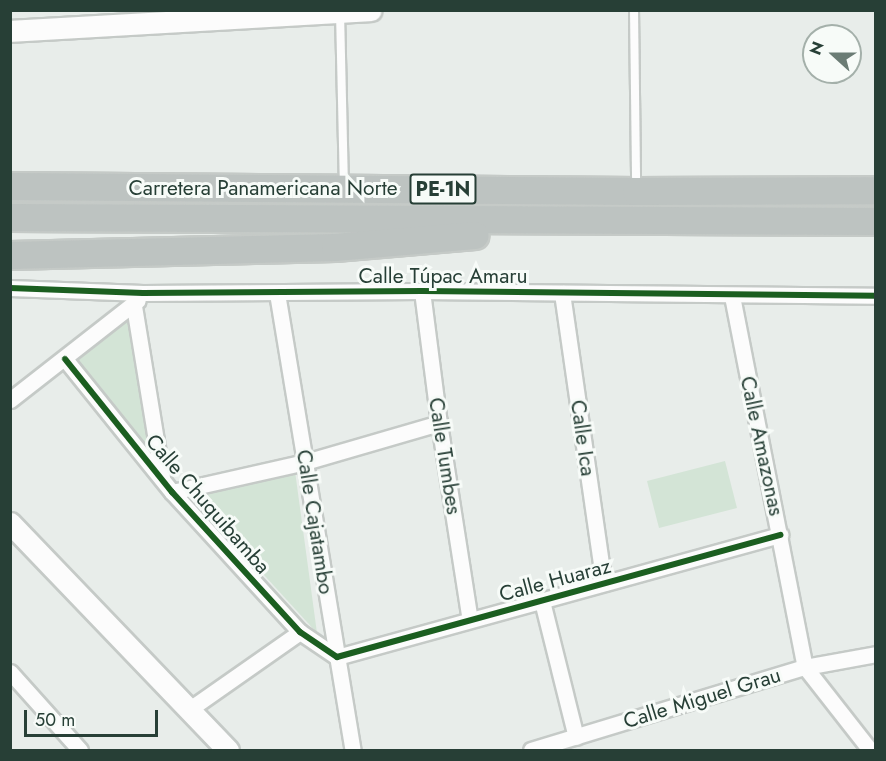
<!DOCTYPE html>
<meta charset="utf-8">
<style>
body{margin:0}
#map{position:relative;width:886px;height:761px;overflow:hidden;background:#e8edea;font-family:Jost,sans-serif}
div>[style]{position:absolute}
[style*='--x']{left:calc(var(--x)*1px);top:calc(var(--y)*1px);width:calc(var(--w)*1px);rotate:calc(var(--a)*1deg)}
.green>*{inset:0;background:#d3e4d6}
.roads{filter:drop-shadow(2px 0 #c5cac7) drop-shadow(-2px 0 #c5cac7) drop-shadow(0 2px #c5cac7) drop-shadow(0 -2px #c5cac7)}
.lane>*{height:8px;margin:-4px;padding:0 4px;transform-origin:4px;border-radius:4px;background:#fcfcfc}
.street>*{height:15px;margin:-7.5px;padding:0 7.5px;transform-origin:7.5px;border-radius:7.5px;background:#fcfcfc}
.secondary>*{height:21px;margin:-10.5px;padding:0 10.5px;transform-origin:10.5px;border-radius:10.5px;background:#fcfcfc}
.highway>*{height:27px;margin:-13.5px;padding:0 13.5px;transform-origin:13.5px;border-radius:13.5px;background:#bdc3c1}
.cycleway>*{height:6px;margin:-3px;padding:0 3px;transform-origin:3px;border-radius:3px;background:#1b5e20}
span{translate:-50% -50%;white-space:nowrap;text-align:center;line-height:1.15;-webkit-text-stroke:6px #f7fbf8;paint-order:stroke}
.shield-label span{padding:2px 4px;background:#f7fbf8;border:2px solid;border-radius:4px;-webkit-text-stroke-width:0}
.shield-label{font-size:20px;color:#273f36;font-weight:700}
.street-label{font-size:21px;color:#273f36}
.frame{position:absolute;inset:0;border:12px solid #273f36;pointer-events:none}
.north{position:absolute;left:802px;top:24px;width:60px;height:60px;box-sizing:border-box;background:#f7fbf8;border:2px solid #a4b0aa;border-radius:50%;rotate:291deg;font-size:16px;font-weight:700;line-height:24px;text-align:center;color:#273f36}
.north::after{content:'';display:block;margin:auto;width:21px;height:27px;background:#6b7c75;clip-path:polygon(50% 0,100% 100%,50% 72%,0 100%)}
.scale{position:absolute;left:24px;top:710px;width:134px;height:27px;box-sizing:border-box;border:3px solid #273f36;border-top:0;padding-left:8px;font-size:18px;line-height:21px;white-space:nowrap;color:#273f36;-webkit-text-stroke:4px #f7fbf8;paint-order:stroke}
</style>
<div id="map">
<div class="green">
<div style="clip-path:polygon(125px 322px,132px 325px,153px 448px,148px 447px,75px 363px)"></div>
<div style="clip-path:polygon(725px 461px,737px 508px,659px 528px,647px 481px)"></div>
<div style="clip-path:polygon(295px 471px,317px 633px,191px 495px)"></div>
</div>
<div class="roads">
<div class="lane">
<div style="--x:634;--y:10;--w:176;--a:89.3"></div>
<div style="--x:340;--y:12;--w:171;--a:88.7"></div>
</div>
<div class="street">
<div style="--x:10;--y:288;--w:133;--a:2.2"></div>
<div style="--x:143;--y:293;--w:279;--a:-0.4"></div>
<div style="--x:422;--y:291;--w:454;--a:0.6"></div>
<div style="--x:422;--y:291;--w:133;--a:82.7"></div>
<div style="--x:439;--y:423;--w:199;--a:81.1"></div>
<div style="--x:277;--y:293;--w:463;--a:80.6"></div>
<div style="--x:562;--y:293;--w:293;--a:81.8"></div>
<div style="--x:732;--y:296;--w:378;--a:78.9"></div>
<div style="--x:805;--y:667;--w:105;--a:51.9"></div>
<div style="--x:134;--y:306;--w:173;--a:80.7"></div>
<div style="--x:65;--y:359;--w:171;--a:51.2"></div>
<div style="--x:172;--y:492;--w:190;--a:47.6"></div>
<div style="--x:300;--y:632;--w:45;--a:34"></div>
<div style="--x:337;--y:657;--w:460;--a:-15.4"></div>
<div style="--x:10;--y:400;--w:162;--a:-38"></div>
<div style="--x:172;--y:492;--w:136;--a:-12.7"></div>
<div style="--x:305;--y:462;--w:140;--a:-16.2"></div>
<div style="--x:542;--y:601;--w:140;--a:76"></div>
<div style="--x:10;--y:672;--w:105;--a:48.1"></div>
<div style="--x:187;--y:711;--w:138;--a:-35"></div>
<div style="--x:531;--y:750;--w:286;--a:-16.9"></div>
<div style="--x:805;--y:667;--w:72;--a:-10.4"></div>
</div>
<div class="secondary">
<div style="--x:10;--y:31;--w:361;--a:-3.3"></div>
<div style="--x:10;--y:523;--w:315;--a:46.2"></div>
</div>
<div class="highway">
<div style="--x:10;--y:186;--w:626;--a:0.46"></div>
<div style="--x:636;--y:191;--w:240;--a:-0.2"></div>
<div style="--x:10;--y:217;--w:866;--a:0.26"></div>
<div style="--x:10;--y:255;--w:325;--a:-1.4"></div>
<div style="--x:335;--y:247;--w:140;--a:-4.9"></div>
</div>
</div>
<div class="cycleway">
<div style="--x:10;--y:288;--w:133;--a:2.2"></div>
<div style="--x:143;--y:293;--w:279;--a:-0.4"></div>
<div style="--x:422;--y:291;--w:454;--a:0.6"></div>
<div style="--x:65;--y:359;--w:171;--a:51.2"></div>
<div style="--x:172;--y:492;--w:190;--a:47.6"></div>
<div style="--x:300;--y:632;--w:45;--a:34"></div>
<div style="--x:337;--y:657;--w:460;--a:-15.4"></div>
</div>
<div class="shield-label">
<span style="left:443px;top:189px">PE-1N</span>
</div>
<div class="street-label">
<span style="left:263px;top:188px">Carretera Panamericana Norte</span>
<span style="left:443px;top:276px">Calle Túpac Amaru</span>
<span style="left:583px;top:438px;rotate:82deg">Calle Ica</span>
<span style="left:762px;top:446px;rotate:78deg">Calle Amazonas</span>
<span style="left:445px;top:456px;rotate:81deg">Calle Tumbes</span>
<span style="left:208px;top:504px;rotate:49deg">Calle Chuquibamba</span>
<span style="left:315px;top:522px;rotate:81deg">Calle Cajatambo</span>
<span style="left:555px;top:580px;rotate:-15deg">Calle Huaraz</span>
<span style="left:702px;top:698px;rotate:-17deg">Calle Miguel Grau</span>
</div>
<div class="frame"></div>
<div class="north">N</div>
<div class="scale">50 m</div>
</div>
